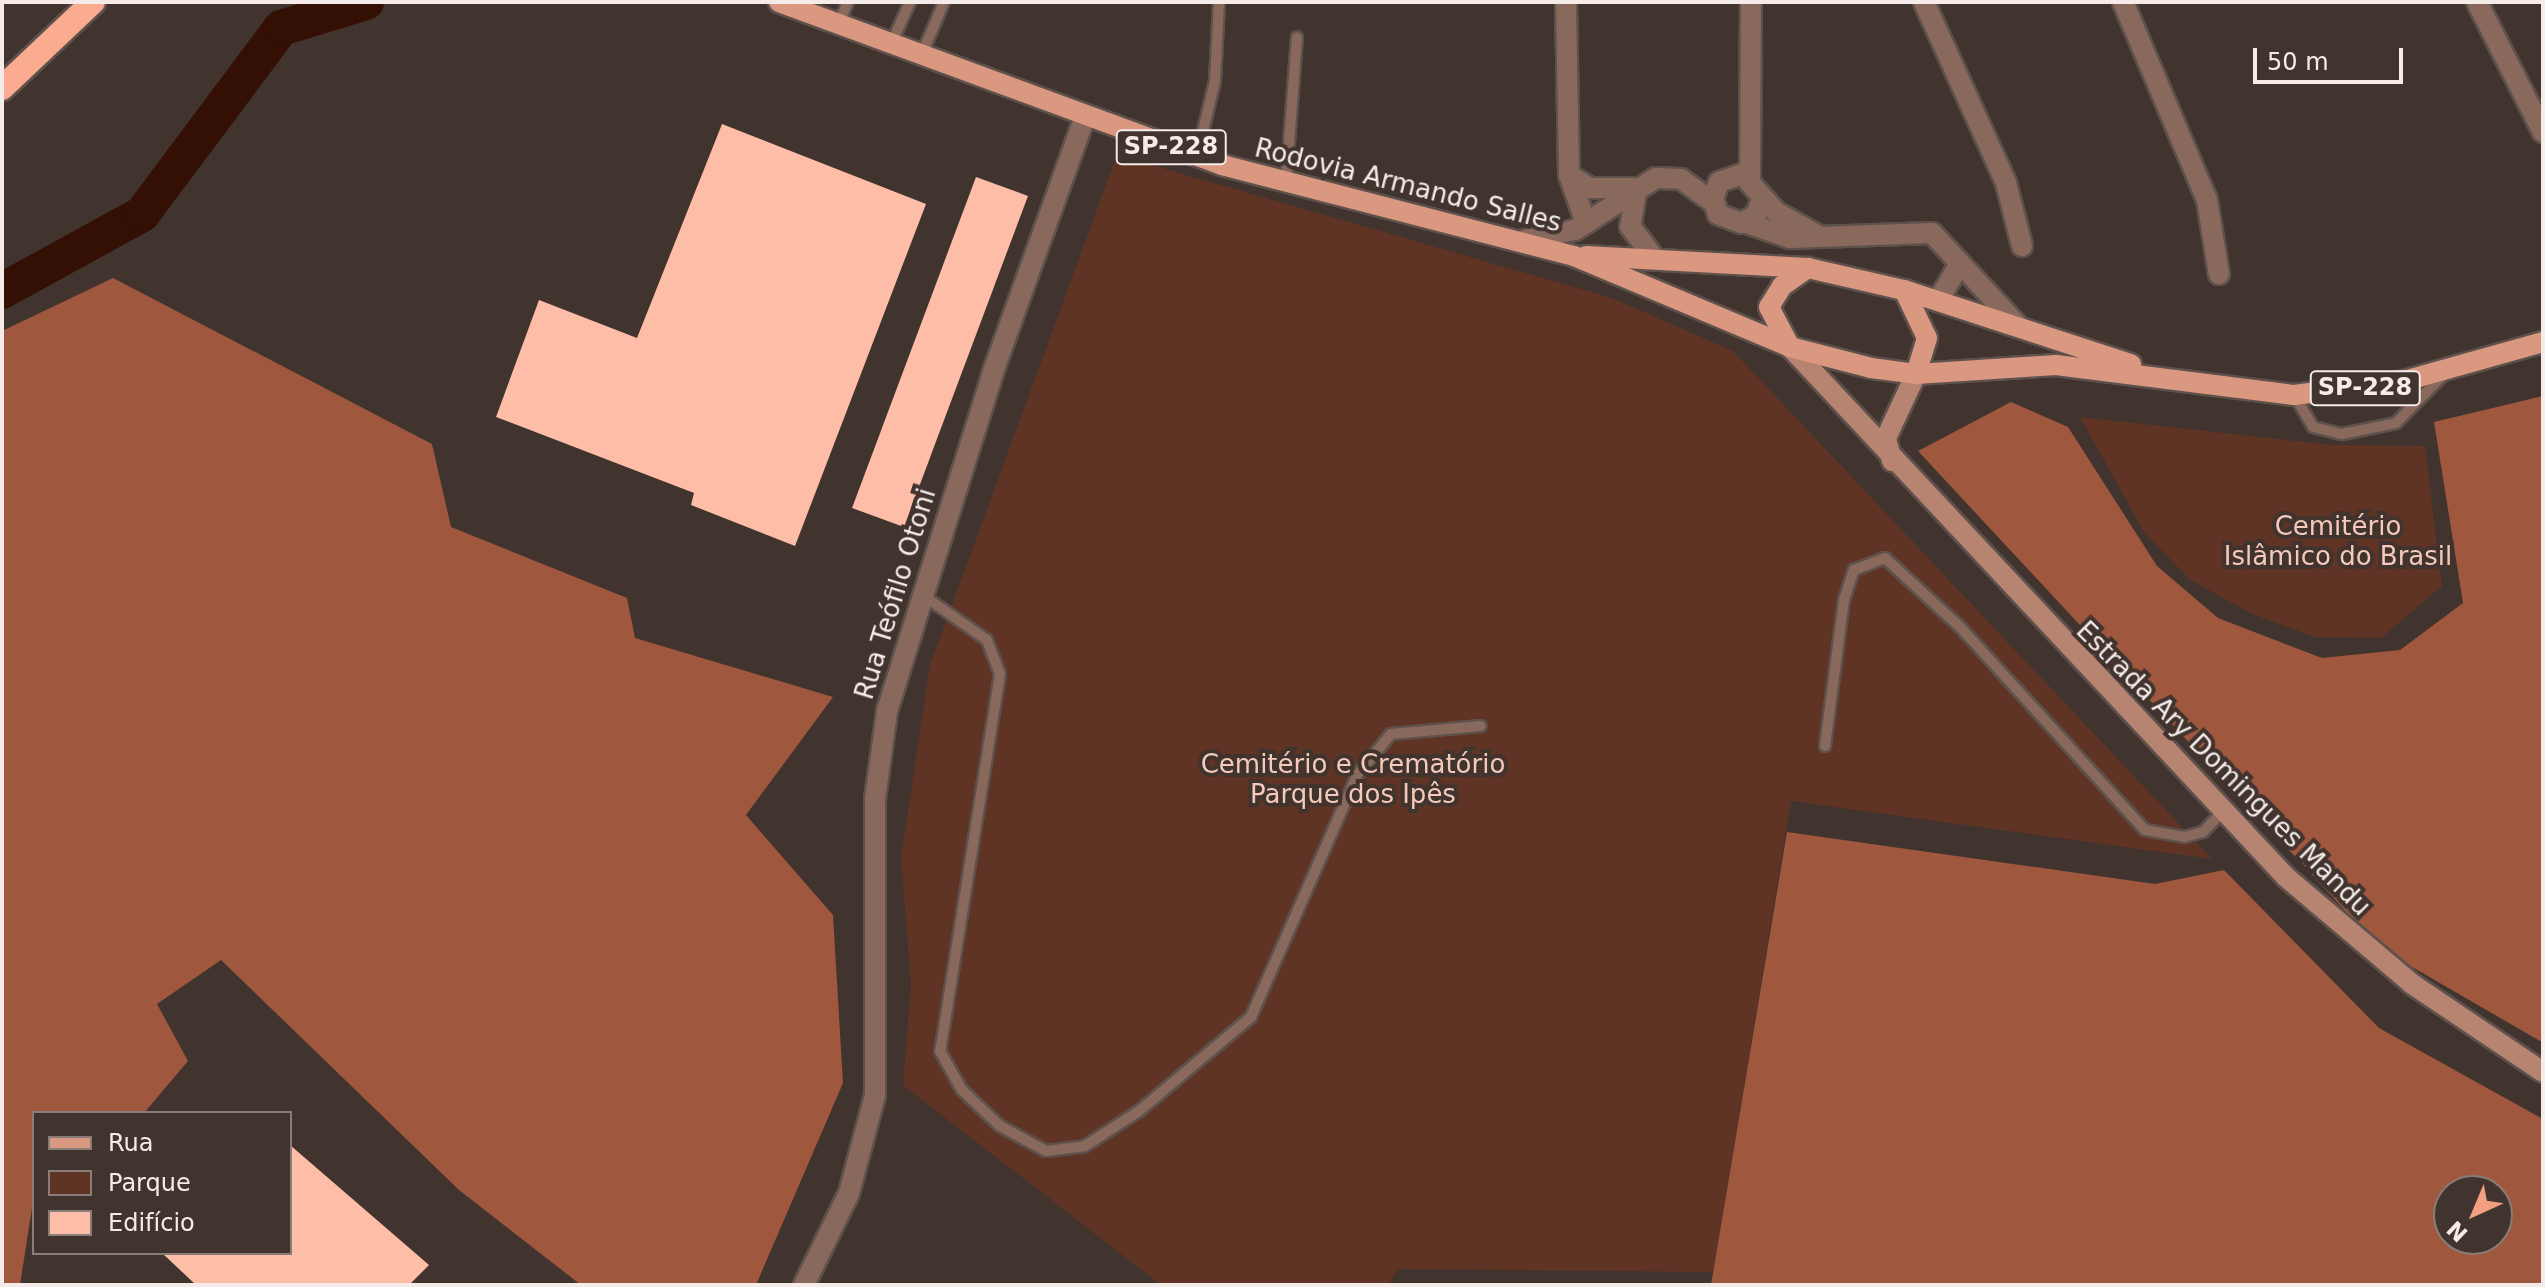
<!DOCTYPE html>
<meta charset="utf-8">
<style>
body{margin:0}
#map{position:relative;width:2545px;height:1287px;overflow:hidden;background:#41332e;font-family:"DejaVu Sans",sans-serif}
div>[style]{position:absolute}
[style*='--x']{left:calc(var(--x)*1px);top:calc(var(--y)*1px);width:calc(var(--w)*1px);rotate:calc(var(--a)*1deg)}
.green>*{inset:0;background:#5f3425}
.forest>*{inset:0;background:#9f573d}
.river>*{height:36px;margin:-18px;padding:0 18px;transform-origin:18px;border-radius:18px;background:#341004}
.building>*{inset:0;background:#febda6}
.roads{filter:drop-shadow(2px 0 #5e514c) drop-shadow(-2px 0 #5e514c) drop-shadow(0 2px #5e514c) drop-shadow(0 -2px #5e514c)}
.lane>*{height:10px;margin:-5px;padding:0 5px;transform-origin:5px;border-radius:5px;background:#8a695d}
.street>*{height:20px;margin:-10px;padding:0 10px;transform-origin:10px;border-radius:10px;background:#8a695d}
.secondary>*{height:20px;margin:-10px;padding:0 10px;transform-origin:10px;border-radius:10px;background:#b78472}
.primary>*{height:20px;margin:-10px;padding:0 10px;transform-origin:10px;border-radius:10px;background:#db9881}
.highway>*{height:24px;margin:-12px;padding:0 12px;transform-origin:12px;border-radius:12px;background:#fbab8f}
span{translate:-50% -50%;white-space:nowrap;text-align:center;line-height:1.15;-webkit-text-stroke:8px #41332e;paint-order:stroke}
.shield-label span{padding:2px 6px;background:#41332e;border:2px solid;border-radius:6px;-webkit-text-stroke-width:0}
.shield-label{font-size:24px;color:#f5ece9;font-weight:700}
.street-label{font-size:26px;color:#f5ece9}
.park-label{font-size:26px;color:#f5cabb}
.frame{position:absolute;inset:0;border:4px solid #f5ece9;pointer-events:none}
.legend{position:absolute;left:32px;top:1111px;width:260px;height:144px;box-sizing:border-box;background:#41332e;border:2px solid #897d79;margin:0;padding:10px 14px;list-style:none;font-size:24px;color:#f5ece9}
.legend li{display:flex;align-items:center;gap:16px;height:40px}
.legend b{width:40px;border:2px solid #897d79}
.north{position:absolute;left:2433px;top:1175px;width:80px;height:80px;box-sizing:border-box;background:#41332e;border:2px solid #897d79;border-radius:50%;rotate:224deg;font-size:22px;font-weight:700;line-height:32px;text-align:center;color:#f5ece9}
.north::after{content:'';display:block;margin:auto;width:28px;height:36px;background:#f39f82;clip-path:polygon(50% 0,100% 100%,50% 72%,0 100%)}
.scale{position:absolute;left:2253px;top:48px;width:150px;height:36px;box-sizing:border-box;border:4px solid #f5ece9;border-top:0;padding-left:10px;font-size:24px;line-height:28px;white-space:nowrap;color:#f5ece9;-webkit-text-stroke:6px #41332e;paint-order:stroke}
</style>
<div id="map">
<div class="green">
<div style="clip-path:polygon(1117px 155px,1612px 298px,1733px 351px,2212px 859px,1791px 801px,1713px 1272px,1398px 1269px,1388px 1285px,1161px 1285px,903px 1085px,911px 985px,901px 858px,930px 665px)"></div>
<div style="clip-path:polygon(2080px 417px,2331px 445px,2425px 446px,2442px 586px,2381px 638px,2315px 637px,2252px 614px,2189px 579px,2144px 532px)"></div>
</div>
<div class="forest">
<div style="clip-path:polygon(113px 278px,432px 444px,451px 527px,627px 598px,635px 638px,833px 697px,746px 815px,833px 915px,843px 1083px,756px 1285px,581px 1285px,459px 1190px,221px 960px,157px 1004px,188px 1061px,144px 1113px,34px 1113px,34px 1195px,20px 1285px,2px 1285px,2px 331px)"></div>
<div style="clip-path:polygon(2543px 396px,2543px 1040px,2540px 1041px,2381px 949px,1918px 451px,2011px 402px,2068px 427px,2157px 566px,2218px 618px,2322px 658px,2400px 650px,2463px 603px,2434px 422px)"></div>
<div style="clip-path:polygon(evenodd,1787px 832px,2155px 884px,2224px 870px,2379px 1028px,2543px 1119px,2543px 1285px,1711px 1285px,1787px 832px,2449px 1191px,2497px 1191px,2497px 1239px,2449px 1239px,2449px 1191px)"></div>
</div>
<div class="river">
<div style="--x:2;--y:291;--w:160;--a:-28.8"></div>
<div style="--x:142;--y:214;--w:232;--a:-53.2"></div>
<div style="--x:281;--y:28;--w:89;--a:-17"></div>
</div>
<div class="building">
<div style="clip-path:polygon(722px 124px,926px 204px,795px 546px,691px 505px,694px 493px,496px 417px,539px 300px,637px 338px)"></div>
<div style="clip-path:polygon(976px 177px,1028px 196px,904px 527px,852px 508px)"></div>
<div style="clip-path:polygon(290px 1145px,429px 1265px,409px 1285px,196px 1285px,162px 1253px,290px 1253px)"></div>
</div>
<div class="roads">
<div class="lane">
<div style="--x:839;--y:23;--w:23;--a:-67"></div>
<div style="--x:892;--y:42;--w:44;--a:-65.8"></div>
<div style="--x:922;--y:54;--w:56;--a:-67.1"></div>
<div style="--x:1197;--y:156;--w:77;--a:-76.5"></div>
<div style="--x:1215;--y:81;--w:79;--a:-87.1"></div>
<div style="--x:1286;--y:183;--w:146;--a:-85.7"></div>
<div style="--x:2294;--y:395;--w:37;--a:59"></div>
<div style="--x:2313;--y:427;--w:30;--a:14"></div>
<div style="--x:2342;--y:434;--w:55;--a:-11.5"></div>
<div style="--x:2396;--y:423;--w:69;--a:-45.6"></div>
<div style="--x:921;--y:594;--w:80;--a:34.9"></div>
<div style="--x:987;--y:640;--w:36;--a:69"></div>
<div style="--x:1000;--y:674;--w:382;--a:99"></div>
<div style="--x:940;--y:1051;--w:45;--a:60.6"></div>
<div style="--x:962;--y:1090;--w:52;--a:43.5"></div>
<div style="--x:1000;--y:1126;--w:52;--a:28.5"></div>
<div style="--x:1046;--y:1151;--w:39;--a:-7"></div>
<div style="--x:1085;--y:1146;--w:64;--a:-32.9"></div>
<div style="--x:1139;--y:1111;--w:146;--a:-40"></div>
<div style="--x:1251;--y:1017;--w:264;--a:-66.3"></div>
<div style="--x:1357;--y:775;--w:53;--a:-50.3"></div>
<div style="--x:1391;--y:734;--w:90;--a:-5.1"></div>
<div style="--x:1825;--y:746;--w:147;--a:-82.6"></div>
<div style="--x:1844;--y:600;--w:32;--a:-72"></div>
<div style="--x:1854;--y:570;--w:33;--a:-21"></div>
<div style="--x:1885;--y:558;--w:103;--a:42.6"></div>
<div style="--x:1961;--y:628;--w:273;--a:47.7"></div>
<div style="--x:2145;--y:830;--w:40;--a:10"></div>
<div style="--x:2184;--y:837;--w:20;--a:-15"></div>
<div style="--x:2203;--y:832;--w:29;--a:-46"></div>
</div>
<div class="street">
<div style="--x:1566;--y:2;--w:173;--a:89"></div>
<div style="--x:1569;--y:175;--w:51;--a:70.5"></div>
<div style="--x:1924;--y:2;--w:199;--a:65.6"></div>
<div style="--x:2006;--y:183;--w:65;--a:75.7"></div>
<div style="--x:2123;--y:2;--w:215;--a:67"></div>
<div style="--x:2207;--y:200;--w:75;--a:80.8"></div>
<div style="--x:2477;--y:2;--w:146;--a:63.1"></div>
<div style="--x:1569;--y:175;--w:25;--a:32"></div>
<div style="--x:1590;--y:188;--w:43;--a:0"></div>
<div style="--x:1750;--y:177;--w:175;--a:-89.7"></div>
<div style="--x:1637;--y:188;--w:39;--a:100"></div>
<div style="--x:1630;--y:226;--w:40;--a:53"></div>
<div style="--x:1762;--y:199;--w:17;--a:111"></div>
<div style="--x:1756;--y:215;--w:17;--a:152"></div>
<div style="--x:1741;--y:223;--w:25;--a:-159"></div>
<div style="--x:1718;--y:214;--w:17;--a:-107"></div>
<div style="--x:1713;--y:198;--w:17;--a:-69"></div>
<div style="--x:1719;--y:182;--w:24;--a:-19"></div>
<div style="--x:1742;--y:174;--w:51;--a:48.2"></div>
<div style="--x:1776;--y:212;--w:47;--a:29.3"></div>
<div style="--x:1744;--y:222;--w:49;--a:19.2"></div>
<div style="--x:1790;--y:238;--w:142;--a:-2"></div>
<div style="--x:1932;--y:233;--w:127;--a:47.2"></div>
<div style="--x:1524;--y:240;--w:52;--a:-11.1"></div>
<div style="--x:1575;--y:230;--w:96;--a:-32.7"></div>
<div style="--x:1656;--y:178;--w:25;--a:2"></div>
<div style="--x:1681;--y:179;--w:41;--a:36"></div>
<div style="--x:1938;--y:301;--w:42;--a:-59.7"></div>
<div style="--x:804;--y:1285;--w:102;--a:-63.9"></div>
<div style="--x:849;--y:1193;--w:101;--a:-75.1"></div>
<div style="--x:875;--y:1095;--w:296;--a:-90"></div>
<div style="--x:875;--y:799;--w:89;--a:-82.2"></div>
<div style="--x:887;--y:711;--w:355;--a:-72.6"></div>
<div style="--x:993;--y:372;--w:271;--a:-70.2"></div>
</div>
<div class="secondary">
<div style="--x:1790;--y:347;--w:726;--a:46.9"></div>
<div style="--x:2286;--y:877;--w:165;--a:40.3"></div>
<div style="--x:2412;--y:984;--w:158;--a:33.9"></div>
<div style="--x:1892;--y:461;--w:24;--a:-105"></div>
<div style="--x:1886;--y:438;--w:71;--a:-64.9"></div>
</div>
<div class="primary">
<div style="--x:779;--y:2;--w:472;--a:20.2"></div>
<div style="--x:1222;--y:165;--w:364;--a:14.5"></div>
<div style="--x:1574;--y:256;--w:234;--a:22.8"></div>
<div style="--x:1790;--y:347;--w:84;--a:14.5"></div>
<div style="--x:1871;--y:368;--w:45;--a:7.6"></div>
<div style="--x:1916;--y:374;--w:140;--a:-3.7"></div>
<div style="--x:2056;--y:365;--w:240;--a:7.2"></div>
<div style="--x:2294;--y:395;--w:111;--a:-7.3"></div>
<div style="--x:2404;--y:381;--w:144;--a:-15.7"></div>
<div style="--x:1586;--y:256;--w:222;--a:3.1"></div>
<div style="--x:1808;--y:268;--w:98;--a:12.9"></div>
<div style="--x:1904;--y:290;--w:239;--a:18.1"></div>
<div style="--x:1904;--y:290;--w:53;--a:64.4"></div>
<div style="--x:1927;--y:338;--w:38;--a:107"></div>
<div style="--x:1790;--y:347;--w:45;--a:-117.7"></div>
<div style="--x:1769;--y:307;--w:25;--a:-58"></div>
<div style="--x:1782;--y:286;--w:32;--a:-35"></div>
</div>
<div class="highway">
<div style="--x:2;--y:88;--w:125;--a:-43.4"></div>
</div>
</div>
<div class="shield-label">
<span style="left:1171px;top:147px">SP-228</span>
<span style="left:2365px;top:388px">SP-228</span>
</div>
<div class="street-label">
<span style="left:1408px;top:186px;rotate:14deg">Rodovia Armando Salles</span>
<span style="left:896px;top:594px;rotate:-73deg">Rua Teófilo Otoni</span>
<span style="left:2223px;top:769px;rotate:45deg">Estrada Ary Domingues Mandu</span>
</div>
<div class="park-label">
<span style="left:2338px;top:542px">Cemitério<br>Islâmico do Brasil</span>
<span style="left:1353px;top:780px">Cemitério e Crematório<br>Parque dos Ipês</span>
</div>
<div class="frame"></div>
<ul class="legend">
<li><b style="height:10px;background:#db9881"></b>Rua</li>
<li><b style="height:22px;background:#5f3425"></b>Parque</li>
<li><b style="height:22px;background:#febda6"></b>Edifício</li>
</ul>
<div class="north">N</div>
<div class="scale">50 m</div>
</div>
